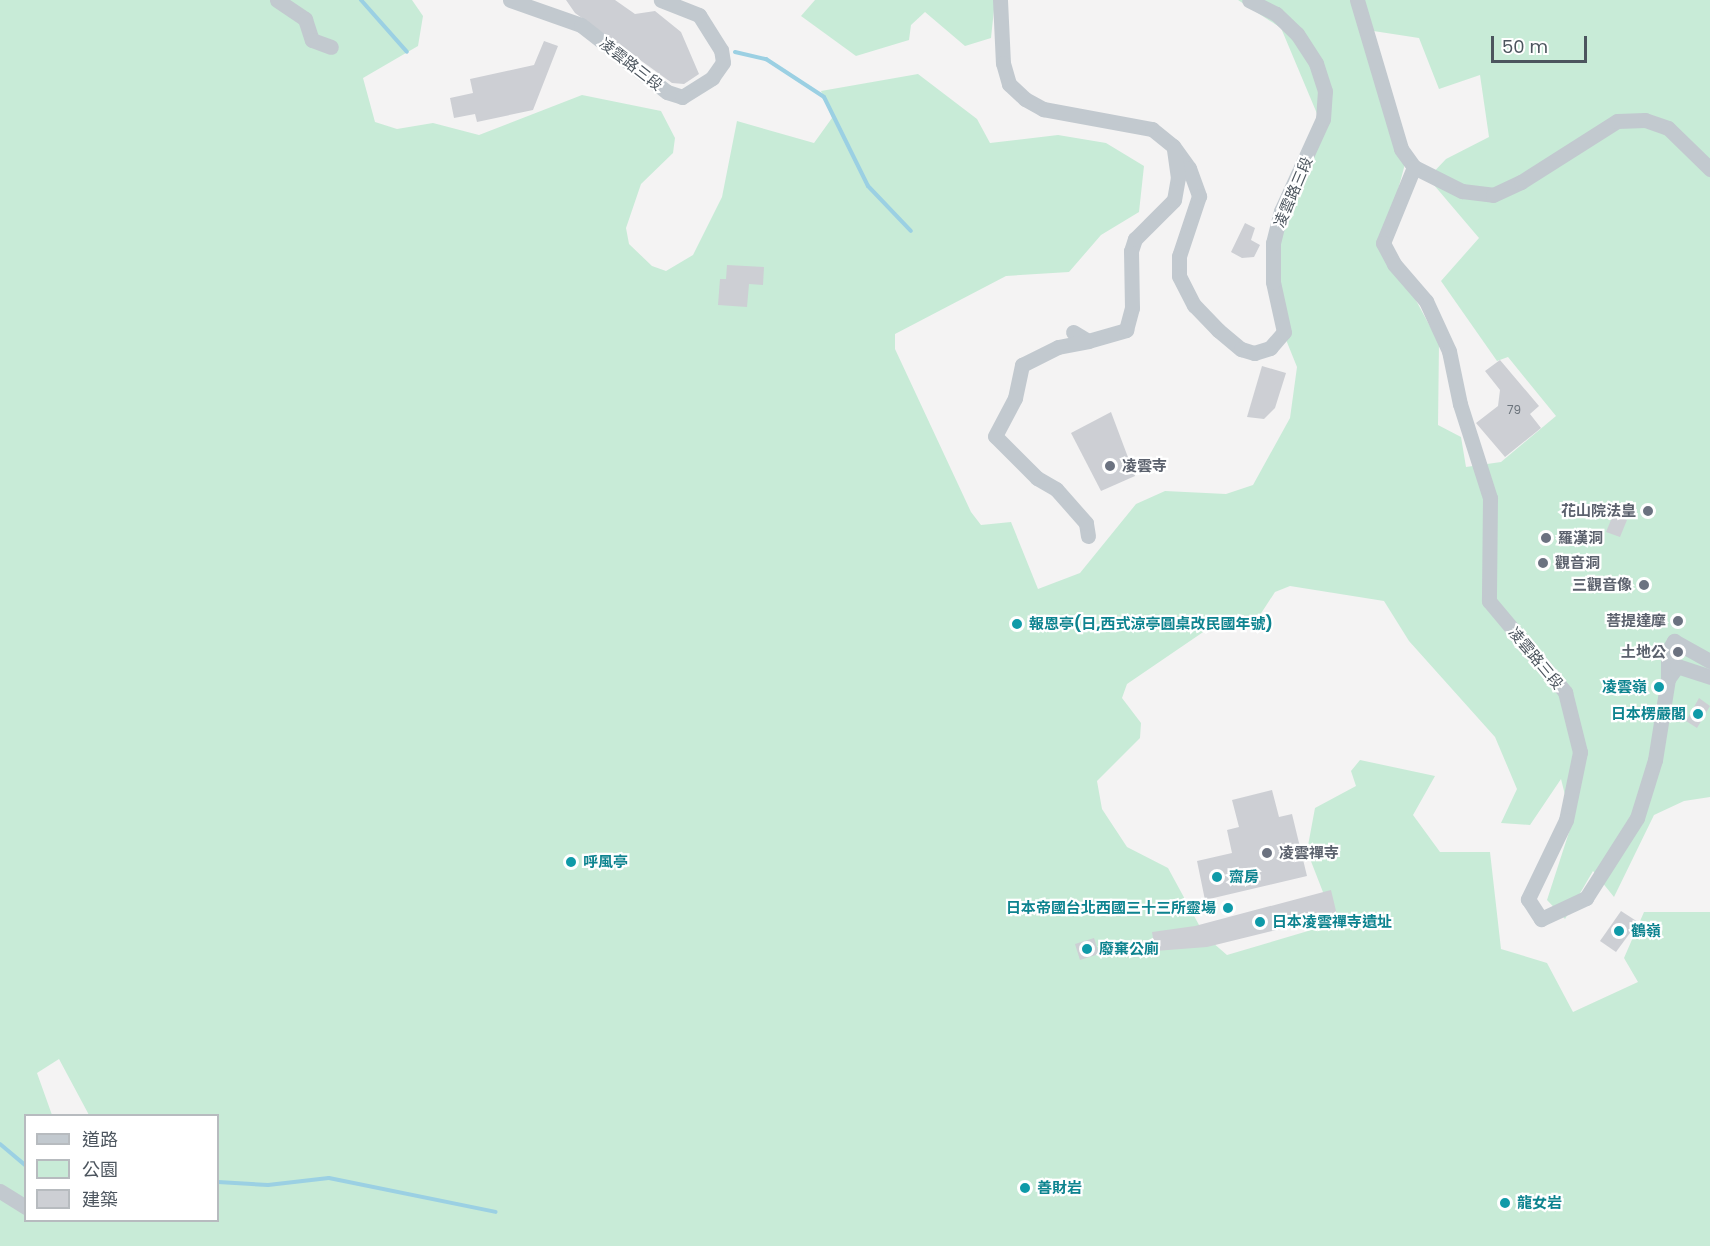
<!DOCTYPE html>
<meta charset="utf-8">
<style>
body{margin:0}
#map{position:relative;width:1710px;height:1246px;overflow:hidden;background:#f4f3f3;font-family:Poppins,"Noto Sans TC",sans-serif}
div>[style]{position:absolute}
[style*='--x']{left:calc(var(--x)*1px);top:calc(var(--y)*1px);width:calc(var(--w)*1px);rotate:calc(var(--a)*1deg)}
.green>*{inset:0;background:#c8ebd7}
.stream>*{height:4px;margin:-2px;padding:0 2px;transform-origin:2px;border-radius:2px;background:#9bd0e3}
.building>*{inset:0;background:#cdcfd4}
.minor>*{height:15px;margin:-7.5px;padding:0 7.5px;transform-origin:7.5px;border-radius:7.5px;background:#c2c9cf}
.dots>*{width:16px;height:16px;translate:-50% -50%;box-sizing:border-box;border:3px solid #fff;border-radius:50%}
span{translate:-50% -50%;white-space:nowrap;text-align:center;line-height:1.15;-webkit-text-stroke:4.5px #fff;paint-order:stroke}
.number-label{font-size:12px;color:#6c747c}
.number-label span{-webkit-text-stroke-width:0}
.street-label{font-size:15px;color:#4c555e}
.worship-label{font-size:15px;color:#5b616d;font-weight:700}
.left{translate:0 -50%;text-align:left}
.right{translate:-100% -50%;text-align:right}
.culture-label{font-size:15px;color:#0d838f;font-weight:700}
.legend{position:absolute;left:24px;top:1114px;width:195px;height:108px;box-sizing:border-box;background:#fff;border:2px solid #b7bbbf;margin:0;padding:8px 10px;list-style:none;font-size:18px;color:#4c555e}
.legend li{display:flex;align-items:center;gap:12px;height:30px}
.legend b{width:30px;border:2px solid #b7bbbf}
.scale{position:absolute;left:1491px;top:36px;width:96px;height:27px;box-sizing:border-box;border:3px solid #4c555e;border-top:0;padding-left:8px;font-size:18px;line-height:21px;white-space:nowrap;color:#4c555e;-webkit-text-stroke:4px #fff;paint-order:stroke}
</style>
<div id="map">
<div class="green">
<div style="clip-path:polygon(evenodd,0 0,412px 0,423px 16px,418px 46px,363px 78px,375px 122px,397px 129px,433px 123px,479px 135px,582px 95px,661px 111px,675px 138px,673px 153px,641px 184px,626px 228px,629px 244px,652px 266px,666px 271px,693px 255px,722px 197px,737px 121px,814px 143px,832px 118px,821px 91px,918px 74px,977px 119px,990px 143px,1058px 135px,1106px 143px,1144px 166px,1139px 212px,1101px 235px,1069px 272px,1006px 276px,895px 334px,895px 349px,971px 512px,981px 525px,1011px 522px,1038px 589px,1080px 573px,1136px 504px,1165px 491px,1226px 494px,1253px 485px,1290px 418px,1297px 367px,1272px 305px,1270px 272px,1318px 116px,1281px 28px,1238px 0,1710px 0,1710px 797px,1684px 801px,1654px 815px,1614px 897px,1593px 871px,1565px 919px,1547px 900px,1572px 823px,1561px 779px,1530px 825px,1501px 823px,1517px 789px,1495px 737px,1409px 641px,1384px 601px,1290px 586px,1275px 592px,1258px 618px,1212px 626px,1127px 684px,1122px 698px,1141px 723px,1140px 738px,1097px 781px,1102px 809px,1127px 847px,1168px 868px,1205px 936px,1227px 955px,1335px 923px,1307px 851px,1315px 808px,1356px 786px,1351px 771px,1360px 760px,1435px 776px,1413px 815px,1440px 852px,1490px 852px,1501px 949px,1547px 963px,1573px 1012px,1638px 982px,1624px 958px,1644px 912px,1710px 912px,1710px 1246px,0 1246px,0 0,1367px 30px,1419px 38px,1439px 89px,1480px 75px,1489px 137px,1446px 159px,1428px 178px,1479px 238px,1441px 281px,1497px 361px,1508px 357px,1556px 416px,1501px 462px,1466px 467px,1461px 437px,1438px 425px,1439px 343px,1384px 241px,1408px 153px,1367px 30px,0 0,59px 1059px,89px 1115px,218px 1116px,218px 1220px,26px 1220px,26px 1116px,52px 1115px,37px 1073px,59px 1059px)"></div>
<div style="clip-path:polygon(815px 0,995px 0,991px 38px,965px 46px,925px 12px,911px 25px,909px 40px,856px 56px,801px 16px)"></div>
</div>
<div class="stream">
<div style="--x:361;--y:0;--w:69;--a:48.5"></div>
<div style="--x:735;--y:52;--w:32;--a:13"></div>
<div style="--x:766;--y:59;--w:69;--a:33.2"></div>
<div style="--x:824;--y:97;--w:99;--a:63.7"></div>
<div style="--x:868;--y:186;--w:62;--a:46.3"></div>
<div style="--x:0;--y:1144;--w:34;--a:40"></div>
<div style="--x:218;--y:1182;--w:50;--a:3.4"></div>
<div style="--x:268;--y:1185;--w:61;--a:-6.5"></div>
<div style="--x:329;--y:1178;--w:170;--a:11.5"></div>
</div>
<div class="building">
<div style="clip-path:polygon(566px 0,615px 0,635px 14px,655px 11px,681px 32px,699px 74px,684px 84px,672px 83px,575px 13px)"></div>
<div style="clip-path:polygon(544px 41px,558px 46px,533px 110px,477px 122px,475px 114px,454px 118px,450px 98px,473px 93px,470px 79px,534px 65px)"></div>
<div style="clip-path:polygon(1245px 223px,1255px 228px,1251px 240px,1260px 245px,1254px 257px,1242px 258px,1231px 252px)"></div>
<div style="clip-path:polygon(727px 265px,764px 267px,763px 285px,749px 284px,747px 307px,718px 305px,720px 279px,726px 279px)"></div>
<div style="clip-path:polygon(1500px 360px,1539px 406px,1530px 414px,1541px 428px,1505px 457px,1476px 423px,1498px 406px,1500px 390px,1485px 371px)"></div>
<div style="clip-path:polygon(1262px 366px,1286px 373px,1275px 408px,1264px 419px,1247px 417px)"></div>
<div style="clip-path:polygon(1111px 412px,1135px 476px,1101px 491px,1071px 433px)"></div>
<div style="clip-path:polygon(1613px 515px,1627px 520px,1620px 537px,1606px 532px)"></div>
<div style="clip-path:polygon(1699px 698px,1710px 706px,1697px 728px,1686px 721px)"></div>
<div style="clip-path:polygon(1272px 790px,1279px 817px,1292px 814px,1307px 876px,1205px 900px,1197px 861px,1232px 853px,1227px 830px,1239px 827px,1232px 800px)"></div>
<div style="clip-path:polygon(1331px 890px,1337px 915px,1207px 947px,1155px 951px,1152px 932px,1195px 926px)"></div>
<div style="clip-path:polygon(1621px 911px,1638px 922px,1616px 952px,1600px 941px)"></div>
<div style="clip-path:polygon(1094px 938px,1099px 954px,1080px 960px,1075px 944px)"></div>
</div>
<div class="minor">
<div style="--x:277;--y:0;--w:34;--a:34"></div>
<div style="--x:305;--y:19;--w:22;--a:72"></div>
<div style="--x:312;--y:40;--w:20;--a:20"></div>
<div style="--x:510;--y:0;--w:75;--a:19.4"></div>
<div style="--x:581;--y:25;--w:109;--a:37.9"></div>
<div style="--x:667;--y:92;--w:16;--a:18"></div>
<div style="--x:682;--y:97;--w:36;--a:-32"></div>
<div style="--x:712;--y:78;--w:19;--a:-55"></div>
<div style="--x:723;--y:62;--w:12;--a:-99"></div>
<div style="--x:721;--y:50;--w:41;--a:-122.2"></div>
<div style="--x:699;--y:15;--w:41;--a:-158.5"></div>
<div style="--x:1000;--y:0;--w:63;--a:87.3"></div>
<div style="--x:1003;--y:63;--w:22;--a:74"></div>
<div style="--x:1009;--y:84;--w:22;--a:43"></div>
<div style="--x:1025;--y:99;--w:21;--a:29"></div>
<div style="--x:1043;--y:109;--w:111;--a:10.4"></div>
<div style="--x:1152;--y:129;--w:27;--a:39"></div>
<div style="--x:1173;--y:146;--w:27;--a:54"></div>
<div style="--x:1189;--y:168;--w:30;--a:70"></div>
<div style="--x:1199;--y:196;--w:63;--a:108.4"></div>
<div style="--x:1179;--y:256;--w:20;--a:90"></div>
<div style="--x:1179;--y:276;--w:33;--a:63"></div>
<div style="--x:1194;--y:305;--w:35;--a:46"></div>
<div style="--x:1218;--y:330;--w:30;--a:40"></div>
<div style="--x:1241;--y:349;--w:14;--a:17"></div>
<div style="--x:1254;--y:353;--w:17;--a:-17"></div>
<div style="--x:1270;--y:348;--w:21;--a:-49"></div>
<div style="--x:1284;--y:332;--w:51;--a:-102.4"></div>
<div style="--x:1273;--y:282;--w:39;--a:-90"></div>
<div style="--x:1273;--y:243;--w:33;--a:-76"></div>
<div style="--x:1281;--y:211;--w:101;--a:-65.5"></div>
<div style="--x:1323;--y:119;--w:28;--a:-86"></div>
<div style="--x:1325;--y:91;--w:29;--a:-108"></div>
<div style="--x:1316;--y:63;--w:35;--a:-123"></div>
<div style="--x:1297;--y:34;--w:29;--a:-136"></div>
<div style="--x:1276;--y:14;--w:30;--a:-153"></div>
<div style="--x:1357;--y:0;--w:155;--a:73.5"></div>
<div style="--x:1401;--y:149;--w:22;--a:54"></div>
<div style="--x:1414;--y:167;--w:54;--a:26.6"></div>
<div style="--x:1462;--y:191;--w:31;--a:7"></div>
<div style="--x:1493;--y:195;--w:31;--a:-25"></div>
<div style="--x:1521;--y:182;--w:114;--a:-32.4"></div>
<div style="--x:1617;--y:121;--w:28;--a:-2"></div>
<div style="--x:1645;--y:120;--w:24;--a:19"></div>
<div style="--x:1668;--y:128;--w:59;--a:44.3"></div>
<div style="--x:1414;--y:167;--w:82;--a:112.2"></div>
<div style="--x:1383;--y:243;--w:24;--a:62"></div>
<div style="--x:1394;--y:264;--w:49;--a:49.1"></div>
<div style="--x:1426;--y:301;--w:55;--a:65.3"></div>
<div style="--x:1449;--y:351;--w:54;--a:78.3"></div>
<div style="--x:1460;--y:404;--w:99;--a:72.3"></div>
<div style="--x:1490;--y:498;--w:103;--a:90.6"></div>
<div style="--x:1489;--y:601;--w:119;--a:50.1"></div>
<div style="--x:1565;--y:692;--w:62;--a:76"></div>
<div style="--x:1580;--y:752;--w:69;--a:101.6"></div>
<div style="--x:1566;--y:820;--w:88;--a:115.7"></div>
<div style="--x:1528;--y:899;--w:24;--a:57"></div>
<div style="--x:1541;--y:919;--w:50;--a:-25"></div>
<div style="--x:1586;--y:898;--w:95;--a:-57.5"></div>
<div style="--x:1637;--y:818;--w:61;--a:-72.8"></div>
<div style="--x:1655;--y:760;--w:82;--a:-80.9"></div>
<div style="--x:1668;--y:679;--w:28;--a:-90"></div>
<div style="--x:1668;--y:651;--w:12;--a:-59"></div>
<div style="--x:1674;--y:641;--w:41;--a:29.1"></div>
<div style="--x:1073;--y:332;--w:17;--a:31"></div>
<div style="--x:1088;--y:341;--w:40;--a:-16"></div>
<div style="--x:1126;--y:330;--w:23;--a:-75"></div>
<div style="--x:1132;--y:308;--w:57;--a:-91"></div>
<div style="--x:1131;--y:251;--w:13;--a:-72"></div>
<div style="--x:1135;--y:239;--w:55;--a:-45"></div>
<div style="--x:1174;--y:200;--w:22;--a:-80"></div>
<div style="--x:1178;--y:178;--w:29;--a:-98"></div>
<div style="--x:1088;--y:536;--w:13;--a:-99"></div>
<div style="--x:1086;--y:523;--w:45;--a:-131.4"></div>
<div style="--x:1056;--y:489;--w:22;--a:-150"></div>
<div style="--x:1037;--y:478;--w:59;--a:-135"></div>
<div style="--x:995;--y:436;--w:43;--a:-62.2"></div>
<div style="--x:1015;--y:398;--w:34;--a:-78"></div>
<div style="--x:1022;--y:365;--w:40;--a:-26.6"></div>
<div style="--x:1058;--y:347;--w:31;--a:-11"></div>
<div style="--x:1668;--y:679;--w:16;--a:-55"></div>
<div style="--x:1677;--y:666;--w:35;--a:18"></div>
<div style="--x:0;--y:1191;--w:31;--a:32"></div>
</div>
<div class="dots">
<div style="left:1110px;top:466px;background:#6b7280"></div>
<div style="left:1648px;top:511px;background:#6b7280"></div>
<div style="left:1546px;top:538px;background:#6b7280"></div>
<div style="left:1543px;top:563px;background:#6b7280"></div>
<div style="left:1644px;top:585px;background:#6b7280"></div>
<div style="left:1678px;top:621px;background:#6b7280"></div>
<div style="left:1017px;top:624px;background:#0f9aa8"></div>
<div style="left:1678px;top:652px;background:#6b7280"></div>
<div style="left:1659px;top:687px;background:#0f9aa8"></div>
<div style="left:1698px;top:714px;background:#0f9aa8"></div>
<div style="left:1267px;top:853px;background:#6b7280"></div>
<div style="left:571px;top:862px;background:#0f9aa8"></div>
<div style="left:1217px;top:877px;background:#0f9aa8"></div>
<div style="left:1228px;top:908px;background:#0f9aa8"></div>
<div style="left:1260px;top:922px;background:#0f9aa8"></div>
<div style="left:1619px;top:931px;background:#0f9aa8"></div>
<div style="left:1087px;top:949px;background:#0f9aa8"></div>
<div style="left:1025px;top:1188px;background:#0f9aa8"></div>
<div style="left:1505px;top:1203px;background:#0f9aa8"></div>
</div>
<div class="number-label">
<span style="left:1514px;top:410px">79</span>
</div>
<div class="street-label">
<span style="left:631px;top:64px;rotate:38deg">凌雲路三段</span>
<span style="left:1293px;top:192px;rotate:-67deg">凌雲路三段</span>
<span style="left:1536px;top:658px;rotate:50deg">凌雲路三段</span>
</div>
<div class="worship-label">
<span class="left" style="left:1122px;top:466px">凌雲寺</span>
<span class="right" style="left:1636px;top:511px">花山院法皇</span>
<span class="left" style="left:1558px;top:538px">羅漢洞</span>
<span class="left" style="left:1555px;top:563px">觀音洞</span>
<span class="right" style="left:1632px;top:585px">三觀音像</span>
<span class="right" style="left:1666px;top:621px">菩提達摩</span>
<span class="right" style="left:1666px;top:652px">土地公</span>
<span class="left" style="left:1279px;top:853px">凌雲禪寺</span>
</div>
<div class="culture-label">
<span class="left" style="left:1029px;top:624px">報恩亭(日,西式涼亭圓桌改民國年號)</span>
<span class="right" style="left:1647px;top:687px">凌雲嶺</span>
<span class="right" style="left:1686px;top:714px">日本楞嚴閣</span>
<span class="left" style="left:583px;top:862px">呼風亭</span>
<span class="left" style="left:1229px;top:877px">齋房</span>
<span class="right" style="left:1216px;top:908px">日本帝國台北西國三十三所靈場</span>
<span class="left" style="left:1272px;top:922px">日本凌雲禪寺遺址</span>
<span class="left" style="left:1631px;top:931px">鶴嶺</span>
<span class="left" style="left:1099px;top:949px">廢棄公廁</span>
<span class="left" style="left:1037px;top:1188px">善財岩</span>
<span class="left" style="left:1517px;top:1203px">龍女岩</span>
</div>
<ul class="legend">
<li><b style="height:8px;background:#c2c9cf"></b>道路</li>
<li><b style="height:16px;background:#c8ebd7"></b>公園</li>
<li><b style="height:16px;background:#cdcfd4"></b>建築</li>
</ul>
<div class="scale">50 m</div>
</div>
